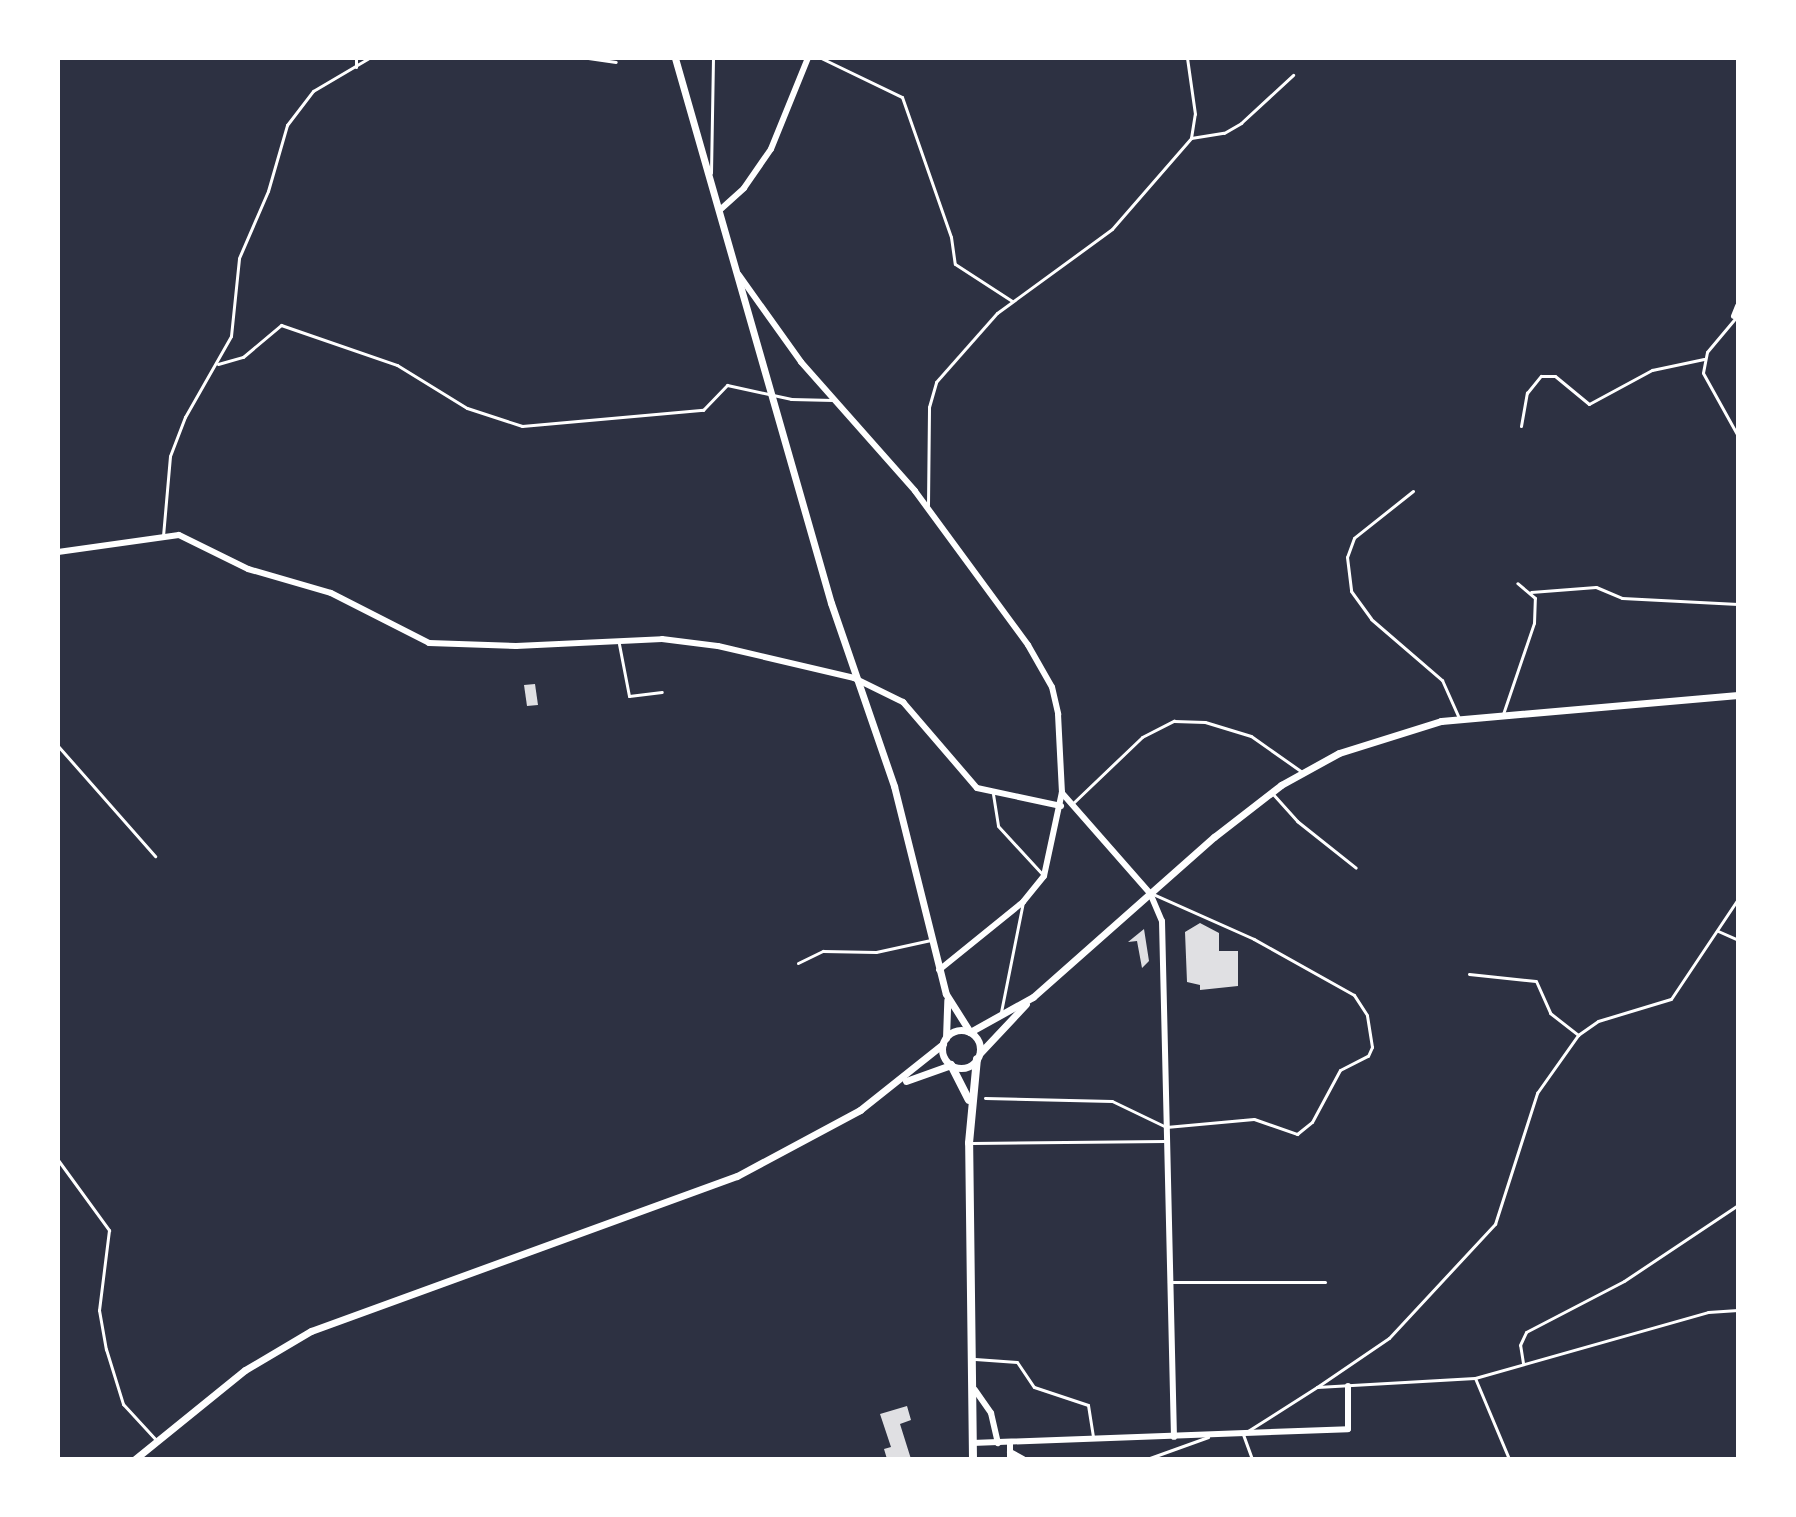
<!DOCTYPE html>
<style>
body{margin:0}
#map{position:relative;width:1796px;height:1517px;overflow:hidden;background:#2d3142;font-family:Barlow,sans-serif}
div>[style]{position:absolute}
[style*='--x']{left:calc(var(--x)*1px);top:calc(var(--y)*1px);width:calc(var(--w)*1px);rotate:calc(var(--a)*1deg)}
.building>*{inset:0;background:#e0e0e3}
.service>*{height:3px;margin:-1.5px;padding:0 1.5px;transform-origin:1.5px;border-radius:1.5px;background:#fff}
.minor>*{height:6px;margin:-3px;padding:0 3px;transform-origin:3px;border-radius:3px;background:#fff}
.tertiary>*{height:7px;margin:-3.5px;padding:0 3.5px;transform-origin:3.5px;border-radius:3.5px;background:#fff}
.tertiary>.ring{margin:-3.5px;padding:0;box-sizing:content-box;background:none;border:7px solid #fff;border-radius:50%}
.secondary>*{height:8px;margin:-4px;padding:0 4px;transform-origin:4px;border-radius:4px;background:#fff}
span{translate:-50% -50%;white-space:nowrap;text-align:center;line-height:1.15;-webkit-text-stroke:6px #fff;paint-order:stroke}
.frame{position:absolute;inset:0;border:60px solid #fff;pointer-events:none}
</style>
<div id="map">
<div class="building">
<div style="clip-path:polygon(535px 684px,538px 705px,527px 706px,524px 685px)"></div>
<div style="clip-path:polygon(1200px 923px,1219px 933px,1219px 951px,1238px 951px,1238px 986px,1200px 990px,1200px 985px,1187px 982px,1185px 932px)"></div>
<div style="clip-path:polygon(1144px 929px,1149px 961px,1142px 968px,1137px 941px,1128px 942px)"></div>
<div style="clip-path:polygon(907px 1406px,911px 1420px,900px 1424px,911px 1459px,887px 1459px,884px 1449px,891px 1447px,880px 1414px)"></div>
</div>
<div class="service">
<div style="--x:588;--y:58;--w:28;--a:8"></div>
<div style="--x:821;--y:58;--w:90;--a:25.7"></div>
<div style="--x:902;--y:97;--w:148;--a:70.7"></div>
<div style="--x:951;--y:237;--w:27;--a:82"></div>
<div style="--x:955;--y:264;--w:68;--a:33"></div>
<div style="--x:356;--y:67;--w:9;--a:-90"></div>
<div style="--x:1191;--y:138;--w:33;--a:-9"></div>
<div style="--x:1224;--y:133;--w:20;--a:-30"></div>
<div style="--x:1241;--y:123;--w:71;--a:-42.7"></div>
<div style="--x:711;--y:173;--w:115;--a:-89"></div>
<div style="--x:1738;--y:315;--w:48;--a:130"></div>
<div style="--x:1707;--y:352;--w:21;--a:101"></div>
<div style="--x:1703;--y:373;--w:72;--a:60.9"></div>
<div style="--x:218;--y:364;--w:26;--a:-16"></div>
<div style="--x:243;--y:357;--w:50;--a:-40.1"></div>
<div style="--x:281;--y:325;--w:123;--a:19"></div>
<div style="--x:397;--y:365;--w:82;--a:31.6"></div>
<div style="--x:467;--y:408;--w:58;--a:18.1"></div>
<div style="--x:522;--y:426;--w:182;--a:-5.1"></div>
<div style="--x:703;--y:410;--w:35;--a:-46"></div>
<div style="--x:727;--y:385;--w:66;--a:12.3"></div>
<div style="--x:791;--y:399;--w:42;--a:1.4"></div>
<div style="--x:1521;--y:426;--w:34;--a:-80"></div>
<div style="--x:1527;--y:393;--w:22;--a:-51"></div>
<div style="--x:1541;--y:376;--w:14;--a:0"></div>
<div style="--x:1555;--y:376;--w:44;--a:39.5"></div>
<div style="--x:1589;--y:404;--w:72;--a:-28.4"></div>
<div style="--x:1652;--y:370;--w:53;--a:-11.9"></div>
<div style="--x:1413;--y:491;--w:75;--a:141.5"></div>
<div style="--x:1354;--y:538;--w:20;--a:110"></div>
<div style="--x:1347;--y:557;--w:34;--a:83"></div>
<div style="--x:1351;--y:591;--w:34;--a:54"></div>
<div style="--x:1371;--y:619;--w:94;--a:40.7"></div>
<div style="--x:1442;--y:680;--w:42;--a:65.9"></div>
<div style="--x:928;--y:505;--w:98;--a:-89.4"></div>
<div style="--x:929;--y:407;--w:26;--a:-74"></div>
<div style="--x:936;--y:382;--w:92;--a:-48.5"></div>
<div style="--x:997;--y:313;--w:142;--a:-36.1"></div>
<div style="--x:1112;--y:229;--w:121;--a:-49"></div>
<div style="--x:1191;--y:138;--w:24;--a:-81"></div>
<div style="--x:1195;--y:114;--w:57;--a:-98.1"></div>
<div style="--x:163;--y:536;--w:80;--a:-85"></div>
<div style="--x:170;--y:456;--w:42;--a:-69"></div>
<div style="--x:185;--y:417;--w:93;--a:-60.4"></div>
<div style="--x:231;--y:336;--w:78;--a:-84.1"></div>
<div style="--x:239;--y:258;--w:73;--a:-66.6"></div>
<div style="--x:268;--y:191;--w:69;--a:-73.9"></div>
<div style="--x:287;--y:125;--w:43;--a:-52.6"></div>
<div style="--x:313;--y:91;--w:65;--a:-30.5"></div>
<div style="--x:1531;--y:592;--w:65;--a:-4.4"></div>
<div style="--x:1596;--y:587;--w:28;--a:23"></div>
<div style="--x:1622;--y:598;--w:116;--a:3"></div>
<div style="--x:619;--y:644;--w:53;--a:79.1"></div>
<div style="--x:629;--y:696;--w:33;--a:-7"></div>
<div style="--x:58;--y:713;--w:15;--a:90"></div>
<div style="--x:1503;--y:714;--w:96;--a:-71.2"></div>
<div style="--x:1534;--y:623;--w:25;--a:-88"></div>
<div style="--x:1535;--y:598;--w:23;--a:-140"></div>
<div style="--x:58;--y:746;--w:147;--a:48.6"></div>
<div style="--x:1272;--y:793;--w:38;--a:48"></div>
<div style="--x:1297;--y:821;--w:75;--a:38.5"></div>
<div style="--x:993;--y:794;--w:32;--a:81"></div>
<div style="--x:998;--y:826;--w:68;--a:47.4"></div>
<div style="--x:1072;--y:804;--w:97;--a:-43.7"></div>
<div style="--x:1142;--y:737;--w:36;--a:-27"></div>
<div style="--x:1174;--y:721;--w:31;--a:2"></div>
<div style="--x:1205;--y:722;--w:48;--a:16.9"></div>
<div style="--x:1251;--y:736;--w:62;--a:35.2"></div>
<div style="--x:1718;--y:931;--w:22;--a:24"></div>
<div style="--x:798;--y:963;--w:28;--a:-26"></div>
<div style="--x:823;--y:951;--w:53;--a:1.1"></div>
<div style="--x:876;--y:952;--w:56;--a:-12.3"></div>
<div style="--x:1469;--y:974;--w:67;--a:6"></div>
<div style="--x:1536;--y:981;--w:35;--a:66"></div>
<div style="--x:1550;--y:1013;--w:36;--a:38"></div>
<div style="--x:1001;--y:1012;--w:112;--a:-78.7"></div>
<div style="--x:985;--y:1098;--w:127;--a:1.4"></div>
<div style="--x:1112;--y:1101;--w:60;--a:25.7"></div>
<div style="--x:1166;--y:1127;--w:88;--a:-5.2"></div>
<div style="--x:1254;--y:1119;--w:46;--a:19.2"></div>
<div style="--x:1297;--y:1134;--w:19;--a:-39"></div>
<div style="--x:1312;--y:1122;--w:59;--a:-61.7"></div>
<div style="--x:1340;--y:1070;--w:31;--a:-27"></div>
<div style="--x:1368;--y:1056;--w:10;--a:-66"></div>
<div style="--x:1372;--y:1047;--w:32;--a:-99"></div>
<div style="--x:1367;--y:1015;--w:24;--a:-123"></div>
<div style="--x:1354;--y:995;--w:115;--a:-150.8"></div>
<div style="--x:1254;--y:939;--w:111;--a:-156"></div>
<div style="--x:972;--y:1143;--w:193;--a:-0.6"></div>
<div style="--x:58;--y:1160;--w:87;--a:53.9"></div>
<div style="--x:109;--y:1230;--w:81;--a:97.1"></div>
<div style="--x:99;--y:1310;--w:40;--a:80"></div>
<div style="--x:106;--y:1349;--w:58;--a:72.8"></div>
<div style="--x:123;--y:1404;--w:50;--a:47.4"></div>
<div style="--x:1169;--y:1282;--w:156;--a:0"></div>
<div style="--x:975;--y:1359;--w:42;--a:4.1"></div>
<div style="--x:1017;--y:1362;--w:30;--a:56"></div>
<div style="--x:1034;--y:1387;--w:57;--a:18.4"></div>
<div style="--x:1088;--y:1405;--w:31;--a:81"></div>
<div style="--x:1523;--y:1363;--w:18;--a:-99"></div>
<div style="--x:1520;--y:1345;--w:14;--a:-65"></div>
<div style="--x:1526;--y:1332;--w:110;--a:-27.5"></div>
<div style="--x:1624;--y:1281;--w:137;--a:-33.7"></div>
<div style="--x:1475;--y:1378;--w:88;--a:67.2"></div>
<div style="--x:1317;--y:1387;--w:87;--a:-34.2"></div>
<div style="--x:1389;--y:1338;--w:156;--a:-47.1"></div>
<div style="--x:1495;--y:1224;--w:138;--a:-72.2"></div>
<div style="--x:1537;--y:1093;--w:71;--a:-54.7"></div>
<div style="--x:1578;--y:1035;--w:24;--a:-35"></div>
<div style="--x:1598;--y:1021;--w:76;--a:-16.8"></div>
<div style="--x:1671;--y:999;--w:120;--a:-56.2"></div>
<div style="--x:1147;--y:1459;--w:65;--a:-19.8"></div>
<div style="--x:1252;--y:1459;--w:27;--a:-110"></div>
<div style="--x:1243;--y:1434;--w:88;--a:-32.4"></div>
<div style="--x:1317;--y:1387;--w:158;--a:-3.3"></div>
<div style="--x:1475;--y:1378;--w:242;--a:-15.8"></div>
<div style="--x:1708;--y:1312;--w:30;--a:-4"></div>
</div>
<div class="minor">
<div style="--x:721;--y:209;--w:31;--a:-42"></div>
<div style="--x:744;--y:188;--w:47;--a:-55.3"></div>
<div style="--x:771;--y:149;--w:98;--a:-67.9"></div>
<div style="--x:739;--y:275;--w:107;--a:54.5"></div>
<div style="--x:801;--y:362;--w:172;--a:48.5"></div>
<div style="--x:915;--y:491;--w:191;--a:53.7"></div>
<div style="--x:1028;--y:645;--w:48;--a:60.3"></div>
<div style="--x:1052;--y:687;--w:28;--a:77"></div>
<div style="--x:1058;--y:714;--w:78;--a:87.1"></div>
<div style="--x:1062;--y:792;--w:86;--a:102.1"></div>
<div style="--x:1044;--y:876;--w:33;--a:129"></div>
<div style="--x:1023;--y:902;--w:108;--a:141"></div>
<div style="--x:1734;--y:316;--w:11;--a:-68"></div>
<div style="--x:58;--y:552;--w:122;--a:-8"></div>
<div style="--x:179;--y:535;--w:77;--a:26.2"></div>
<div style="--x:248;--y:569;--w:86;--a:16.1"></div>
<div style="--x:331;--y:593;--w:110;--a:27"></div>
<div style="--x:429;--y:643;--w:87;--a:2"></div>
<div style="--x:516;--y:646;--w:146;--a:-2.7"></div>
<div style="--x:662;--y:639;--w:56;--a:7.1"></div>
<div style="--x:718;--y:646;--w:140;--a:13.2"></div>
<div style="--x:854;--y:678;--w:55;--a:26.1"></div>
<div style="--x:903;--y:702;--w:113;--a:49.3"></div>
<div style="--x:977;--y:788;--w:86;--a:12.1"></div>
<div style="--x:1062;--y:793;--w:133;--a:48.7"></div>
<div style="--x:1150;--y:893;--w:30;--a:67"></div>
<div style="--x:1162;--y:921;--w:516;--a:88.67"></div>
<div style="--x:975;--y:1390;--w:28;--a:55"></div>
<div style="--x:991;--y:1413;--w:31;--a:77"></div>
<div style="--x:972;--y:1443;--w:376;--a:-2.1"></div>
<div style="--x:1348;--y:1429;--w:43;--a:-90"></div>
<div style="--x:1010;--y:1452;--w:15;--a:28"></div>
<div style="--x:1010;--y:1459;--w:16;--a:-90"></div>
</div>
<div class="tertiary">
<div style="--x:675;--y:58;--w:567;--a:74.03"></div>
<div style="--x:831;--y:603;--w:194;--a:71"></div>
<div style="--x:894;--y:786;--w:214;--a:76"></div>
<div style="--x:946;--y:994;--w:45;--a:57.7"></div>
<div style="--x:970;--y:1032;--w:72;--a:-29.1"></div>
<div style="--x:1033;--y:997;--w:242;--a:-41.5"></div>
<div style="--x:1214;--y:837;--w:85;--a:-37.8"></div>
<div style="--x:1281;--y:785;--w:66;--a:-28.9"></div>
<div style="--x:1339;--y:753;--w:107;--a:-17.4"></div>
<div style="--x:1441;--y:721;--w:298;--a:-5"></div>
<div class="ring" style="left:942px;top:1030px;width:31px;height:31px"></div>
<div style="--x:946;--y:1038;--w:38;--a:-88"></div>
<div style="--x:980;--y:1053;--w:67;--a:-46.8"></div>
<div style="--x:906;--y:1081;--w:48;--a:-19.6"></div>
<div style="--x:135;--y:1459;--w:141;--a:-39"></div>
<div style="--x:245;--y:1370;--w:77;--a:-30.6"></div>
<div style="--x:311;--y:1331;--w:453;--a:-20"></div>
<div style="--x:737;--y:1176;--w:140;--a:-28.2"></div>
<div style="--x:860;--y:1110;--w:106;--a:-38.5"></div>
</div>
<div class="secondary">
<div style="--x:951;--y:1065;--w:39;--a:63"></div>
<div style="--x:973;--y:1459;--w:316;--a:-90.7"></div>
<div style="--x:969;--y:1143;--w:84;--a:-84.6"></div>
</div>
<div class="frame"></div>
</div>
